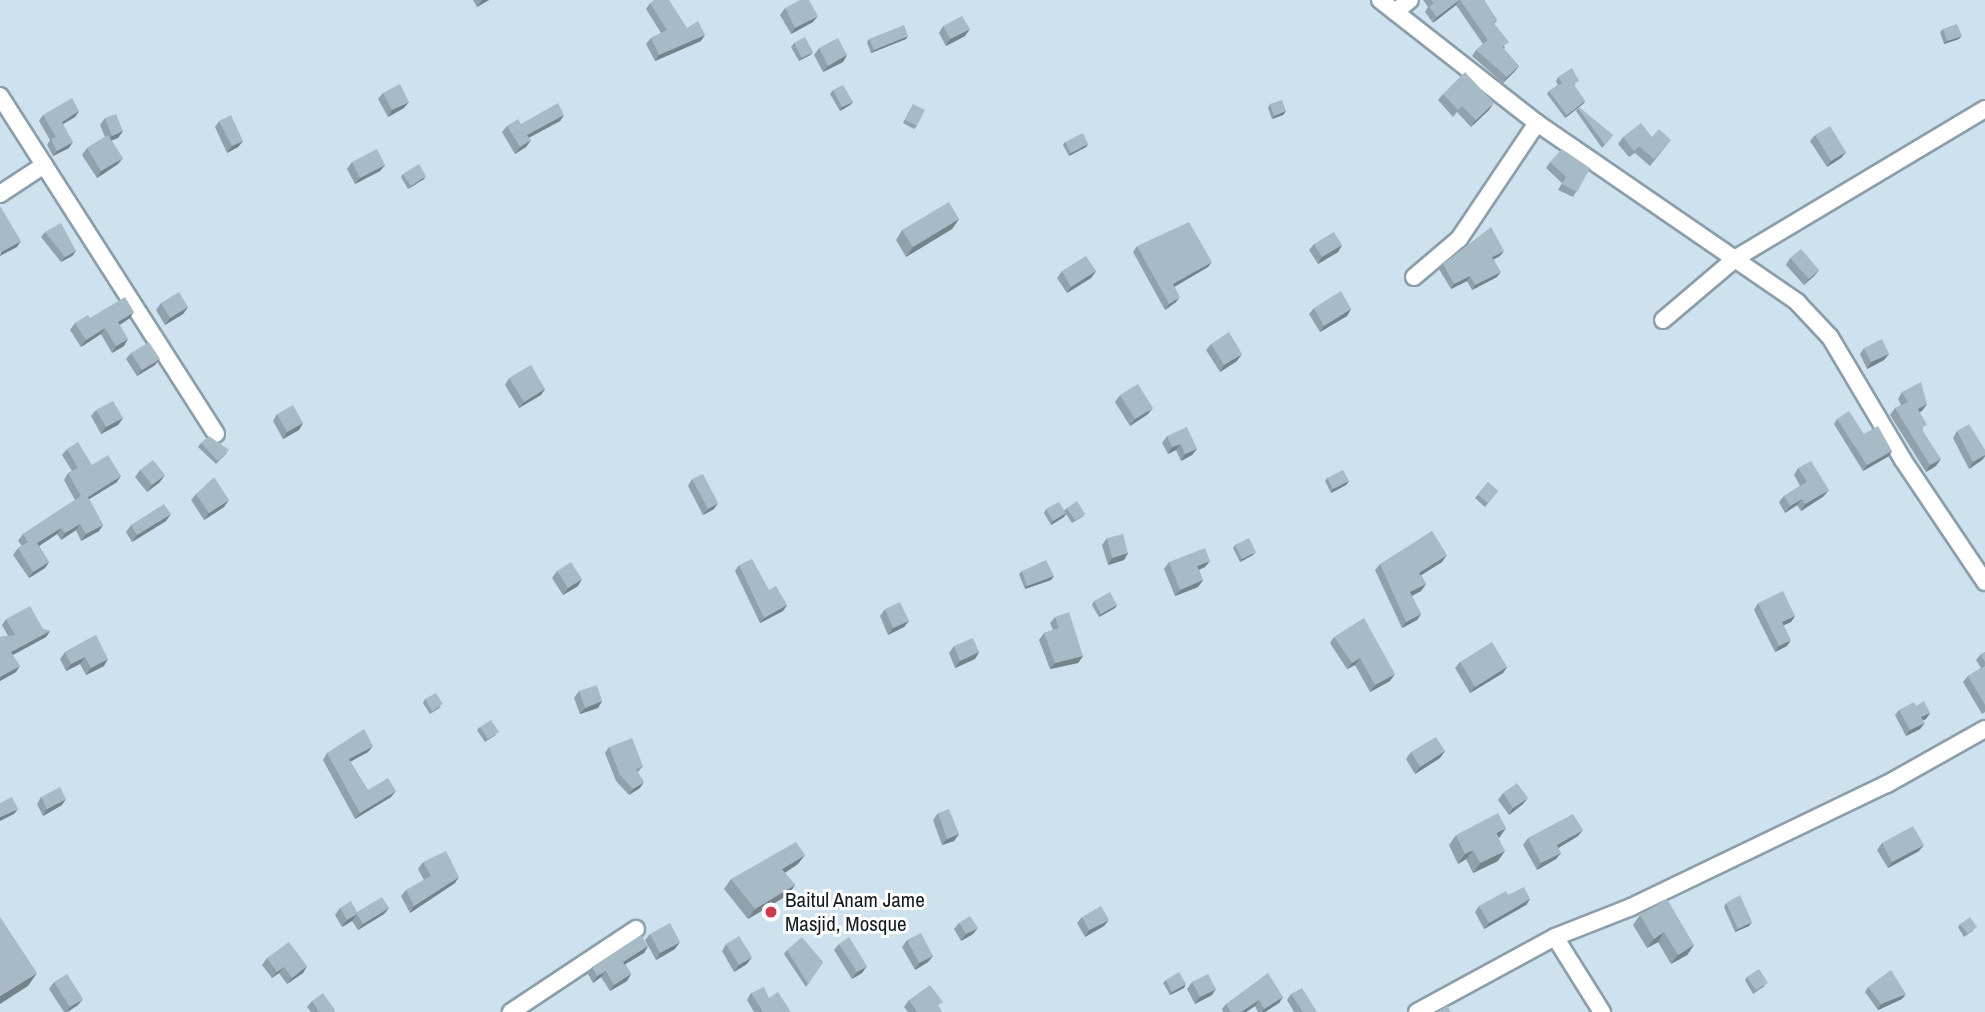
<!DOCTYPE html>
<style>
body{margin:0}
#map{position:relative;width:1985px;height:1012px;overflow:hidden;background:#cde2ee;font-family:"Archivo Narrow",sans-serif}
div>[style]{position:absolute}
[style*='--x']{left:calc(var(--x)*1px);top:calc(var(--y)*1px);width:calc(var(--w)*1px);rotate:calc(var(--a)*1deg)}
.roads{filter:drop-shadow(2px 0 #8b9eaa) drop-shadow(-2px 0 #8b9eaa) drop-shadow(0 2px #8b9eaa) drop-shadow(0 -2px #8b9eaa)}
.minor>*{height:16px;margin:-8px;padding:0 8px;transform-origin:8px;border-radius:8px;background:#fff}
.wall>*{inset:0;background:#90a1ab}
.shaded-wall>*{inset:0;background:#75838b}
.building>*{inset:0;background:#a7bbc7}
.dots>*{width:19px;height:19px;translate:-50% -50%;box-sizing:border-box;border:4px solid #fff;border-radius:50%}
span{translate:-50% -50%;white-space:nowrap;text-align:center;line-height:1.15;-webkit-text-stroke:6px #fff;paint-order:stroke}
.poi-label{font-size:21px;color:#151d21}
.left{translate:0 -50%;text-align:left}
</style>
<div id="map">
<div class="roads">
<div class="minor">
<div style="--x:1380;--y:0;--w:199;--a:38.1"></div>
<div style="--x:1537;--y:123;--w:316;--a:34.5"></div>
<div style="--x:1797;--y:302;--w:48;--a:46.7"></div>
<div style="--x:1830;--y:337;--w:143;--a:59.3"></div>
<div style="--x:1903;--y:460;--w:147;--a:56.1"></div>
<div style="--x:1395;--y:12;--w:19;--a:-39"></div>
<div style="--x:0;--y:96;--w:401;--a:57.4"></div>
<div style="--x:0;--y:194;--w:53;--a:-33.4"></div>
<div style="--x:1414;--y:277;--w:59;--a:-40.2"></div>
<div style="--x:1459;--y:239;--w:140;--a:-56.1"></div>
<div style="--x:1663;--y:320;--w:96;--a:-40.3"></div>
<div style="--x:1736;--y:258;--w:290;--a:-30.9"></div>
<div style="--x:1555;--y:937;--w:82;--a:-21.5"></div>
<div style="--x:1631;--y:907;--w:284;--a:-25.7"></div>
<div style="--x:1887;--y:784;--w:112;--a:-29.3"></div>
<div style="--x:511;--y:1012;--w:150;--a:-33.6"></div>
<div style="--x:1417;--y:1012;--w:157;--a:-28.5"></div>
<div style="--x:1555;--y:937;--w:89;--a:57.9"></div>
</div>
</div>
<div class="wall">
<div style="clip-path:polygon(473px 0,489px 0,477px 7px)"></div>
<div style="clip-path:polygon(1423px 0,1484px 0,1497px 20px,1494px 24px,1505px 48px,1504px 49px,1519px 66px,1515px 71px,1503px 83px,1472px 56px,1476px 50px,1483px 44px,1456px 5px,1433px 23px,1425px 12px,1428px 7px)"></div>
<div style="clip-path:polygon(650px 3px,687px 28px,701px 41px,655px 61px,646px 44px,651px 38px,661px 33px,646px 9px)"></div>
<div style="clip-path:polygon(785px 8px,813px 22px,791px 34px,780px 15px)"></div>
<div style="clip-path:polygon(943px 26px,965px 36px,946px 46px,939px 33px)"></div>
<div style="clip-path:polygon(1943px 29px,1959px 39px,1944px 44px,1940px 32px)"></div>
<div style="clip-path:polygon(869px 39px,906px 39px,871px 53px,867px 42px)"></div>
<div style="clip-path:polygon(794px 43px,813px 52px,810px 55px,799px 61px,791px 47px)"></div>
<div style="clip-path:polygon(819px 48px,847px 55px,843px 62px,823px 72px,814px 55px)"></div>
<div style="clip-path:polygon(1558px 77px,1576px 84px,1574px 85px,1585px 101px,1583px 104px,1565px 118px,1547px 94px,1549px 91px,1558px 85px,1556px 81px)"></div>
<div style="clip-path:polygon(833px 90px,853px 102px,850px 105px,840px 111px,830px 94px)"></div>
<div style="clip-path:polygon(383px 93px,404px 108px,388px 117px,378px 99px)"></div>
<div style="clip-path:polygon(1443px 94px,1489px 110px,1471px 127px,1457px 112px,1453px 117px,1438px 100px)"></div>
<div style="clip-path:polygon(1270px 104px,1286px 111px,1283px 115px,1272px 119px,1268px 108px)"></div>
<div style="clip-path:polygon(911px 108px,917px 126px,914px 129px,903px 123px)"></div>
<div style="clip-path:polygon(1578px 108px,1613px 135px,1602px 148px,1576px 111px)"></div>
<div style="clip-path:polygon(79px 111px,75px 117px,63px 124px,69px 148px,53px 156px,47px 145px,50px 140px,39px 121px,43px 115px)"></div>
<div style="clip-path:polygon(564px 115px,560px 121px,529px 138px,531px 140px,526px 147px,515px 154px,502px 132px,507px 126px,521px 124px)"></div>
<div style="clip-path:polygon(105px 118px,123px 131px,118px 138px,112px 140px,118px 164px,97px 178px,82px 155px,87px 148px,105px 137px,100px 125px)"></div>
<div style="clip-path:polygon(219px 121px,243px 141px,238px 147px,227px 153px,215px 127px)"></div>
<div style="clip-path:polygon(1815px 135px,1846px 152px,1841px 158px,1827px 167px,1810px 141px)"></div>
<div style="clip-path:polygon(1623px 137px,1652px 137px,1671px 140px,1650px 166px,1635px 153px,1629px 157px,1618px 144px)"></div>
<div style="clip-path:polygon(1065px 142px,1088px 144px,1086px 147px,1069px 156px,1063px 145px)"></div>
<div style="clip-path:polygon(352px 162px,385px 165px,380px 171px,355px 184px,347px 169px)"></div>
<div style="clip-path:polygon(1550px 162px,1590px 168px,1573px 197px,1558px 190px,1562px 183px,1546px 168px)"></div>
<div style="clip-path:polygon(403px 174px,424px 179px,408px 189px,401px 177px)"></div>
<div style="clip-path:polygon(959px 219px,952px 229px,906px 257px,896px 240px,902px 230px)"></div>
<div style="clip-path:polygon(45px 232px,76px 251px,72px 256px,61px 262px,41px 237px)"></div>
<div style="clip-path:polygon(1314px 244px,1342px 245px,1338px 252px,1318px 264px,1309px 250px)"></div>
<div style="clip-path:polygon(1137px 246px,1208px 267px,1174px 287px,1176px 302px,1165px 310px,1133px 252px)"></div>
<div style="clip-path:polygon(1500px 256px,1494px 259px,1497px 277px,1472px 290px,1467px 281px,1451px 289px,1439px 269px,1443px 264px)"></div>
<div style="clip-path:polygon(1790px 258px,1819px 270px,1814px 276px,1804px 285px,1786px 265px)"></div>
<div style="clip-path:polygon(1062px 271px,1096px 271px,1091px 278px,1067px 293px,1057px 278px)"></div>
<div style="clip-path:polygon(161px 303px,188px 307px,183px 314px,165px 325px,156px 310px)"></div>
<div style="clip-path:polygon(1314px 308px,1351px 309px,1347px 316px,1320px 332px,1309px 314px)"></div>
<div style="clip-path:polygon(90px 318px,130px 318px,120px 325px,124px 346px,112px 353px,101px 334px,81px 347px,70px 330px,75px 323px)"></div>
<div style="clip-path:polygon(1211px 344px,1237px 361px,1220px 372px,1206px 350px)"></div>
<div style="clip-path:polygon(1864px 348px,1889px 354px,1884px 360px,1867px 369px,1860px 354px)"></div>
<div style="clip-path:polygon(131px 353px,155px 365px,137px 376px,126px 359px)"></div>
<div style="clip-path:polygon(509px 378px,545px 389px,541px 395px,519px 408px,505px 385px)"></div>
<div style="clip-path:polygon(1902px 392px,1927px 404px,1920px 412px,1923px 431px,1936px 466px,1926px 472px,1890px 415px,1895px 408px,1901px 405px,1898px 399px)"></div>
<div style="clip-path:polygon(1120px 395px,1148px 414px,1130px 426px,1115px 402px)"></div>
<div style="clip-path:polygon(96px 410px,123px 418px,118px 425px,101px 434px,91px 416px)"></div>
<div style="clip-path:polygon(277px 414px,303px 423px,299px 430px,283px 439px,273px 421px)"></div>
<div style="clip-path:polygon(1837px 419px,1864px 434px,1892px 451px,1889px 456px,1863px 471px,1834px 424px)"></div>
<div style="clip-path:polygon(1957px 431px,1985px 450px,1985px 457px,1982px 460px,1969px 469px,1953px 438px)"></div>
<div style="clip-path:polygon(1167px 436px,1197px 449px,1192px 455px,1181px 461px,1176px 450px,1168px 454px,1162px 443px)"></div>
<div style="clip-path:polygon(201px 443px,227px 453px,216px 464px,198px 447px)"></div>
<div style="clip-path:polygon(67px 449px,117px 482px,89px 499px,103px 525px,99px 531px,81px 541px,76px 530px,61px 540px,57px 534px,39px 546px,49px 562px,45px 568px,29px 578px,13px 555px,18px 548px,22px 546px,18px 541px,23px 534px,75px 500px,64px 480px,68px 473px,72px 471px,62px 455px)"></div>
<div style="clip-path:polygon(1798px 468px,1824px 496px,1801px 511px,1797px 505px,1785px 513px,1779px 502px,1784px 496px,1800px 486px,1794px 475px)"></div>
<div style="clip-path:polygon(140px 470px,160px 482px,147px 492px,135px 477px)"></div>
<div style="clip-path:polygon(1327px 478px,1349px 481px,1346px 485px,1331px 493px,1325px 481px)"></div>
<div style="clip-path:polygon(692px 479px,714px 509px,703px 515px,688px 486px)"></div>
<div style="clip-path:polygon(1488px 482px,1498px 491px,1485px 507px,1475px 498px)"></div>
<div style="clip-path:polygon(196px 494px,224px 507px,204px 520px,191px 500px)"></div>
<div style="clip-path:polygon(1067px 508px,1085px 514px,1082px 517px,1072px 523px,1066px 514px,1064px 517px,1051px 525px,1044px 513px,1046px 509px,1065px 510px)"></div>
<div style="clip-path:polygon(166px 521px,132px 542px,126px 532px,131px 525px)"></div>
<div style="clip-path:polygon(1107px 538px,1128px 553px,1124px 560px,1108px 565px,1102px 545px)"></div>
<div style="clip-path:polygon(1235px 545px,1253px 555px,1240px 562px,1233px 548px)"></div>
<div style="clip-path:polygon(1169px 562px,1205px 567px,1199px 570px,1203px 580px,1198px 587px,1175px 596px,1164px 569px)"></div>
<div style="clip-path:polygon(1442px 562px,1421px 575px,1426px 584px,1421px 591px,1412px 596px,1421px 614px,1417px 620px,1402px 628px,1375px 570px,1380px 564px)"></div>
<div style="clip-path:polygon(739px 565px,787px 605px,783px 611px,760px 623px,735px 571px)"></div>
<div style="clip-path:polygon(557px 571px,578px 586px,563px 595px,552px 578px)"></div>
<div style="clip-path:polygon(1022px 571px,1054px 576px,1051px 580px,1025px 589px,1019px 574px)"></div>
<div style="clip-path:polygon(1094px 601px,1117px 605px,1115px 608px,1099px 617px,1092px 605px)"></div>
<div style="clip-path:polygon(1758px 603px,1795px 616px,1791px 622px,1784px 625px,1787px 646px,1775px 652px,1754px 610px)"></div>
<div style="clip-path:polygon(885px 609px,909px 621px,904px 627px,888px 635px,880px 616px)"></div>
<div style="clip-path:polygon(1055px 617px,1083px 656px,1078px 663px,1050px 669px,1039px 640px,1044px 633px,1053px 630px,1050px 623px)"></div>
<div style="clip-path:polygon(6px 619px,50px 631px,46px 637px,13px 655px,16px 672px,0 681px,0 637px,8px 636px,2px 625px)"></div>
<div style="clip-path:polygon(96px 635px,104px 666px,86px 675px,80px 664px,66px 671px,60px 659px,65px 652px)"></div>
<div style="clip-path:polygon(1334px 637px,1390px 681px,1370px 692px,1355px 665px,1347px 669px,1330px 643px)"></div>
<div style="clip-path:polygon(954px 646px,979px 652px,975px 659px,955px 668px,949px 653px)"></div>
<div style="clip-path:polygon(1985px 652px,1985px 712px,1982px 714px,1963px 682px,1968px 676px,1981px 668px,1976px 660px,1981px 654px)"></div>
<div style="clip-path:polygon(1460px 662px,1507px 667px,1503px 673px,1470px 693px,1455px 668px)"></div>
<div style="clip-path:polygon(579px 691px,602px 701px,598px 708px,580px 714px,574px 698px)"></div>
<div style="clip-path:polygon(425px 699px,441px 707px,430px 714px,423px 703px)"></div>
<div style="clip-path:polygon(1916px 706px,1930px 713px,1926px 719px,1923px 720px,1920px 729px,1906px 736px,1895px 715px,1899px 710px)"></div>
<div style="clip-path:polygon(480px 727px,496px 735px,485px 742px,477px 730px)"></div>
<div style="clip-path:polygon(609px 747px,643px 766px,638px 772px,640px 788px,629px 795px,616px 781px,605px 753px)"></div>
<div style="clip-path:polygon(1445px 751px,1440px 758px,1415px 774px,1406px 759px,1411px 752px)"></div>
<div style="clip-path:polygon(368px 752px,350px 762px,368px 790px,391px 797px,355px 819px,323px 760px,327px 753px)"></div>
<div style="clip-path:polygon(1503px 793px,1523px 804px,1509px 815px,1498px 800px)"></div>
<div style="clip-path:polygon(41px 797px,62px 805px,43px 816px,37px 804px)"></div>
<div style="clip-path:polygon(938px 813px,959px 834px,954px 841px,942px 845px,933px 820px)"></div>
<div style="clip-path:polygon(1456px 835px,1498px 838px,1498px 861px,1473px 873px,1466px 859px,1458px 864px,1449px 845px)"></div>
<div style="clip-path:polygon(1578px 836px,1558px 848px,1561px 853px,1556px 859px,1537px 870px,1523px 845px,1528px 838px)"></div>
<div style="clip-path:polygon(1882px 843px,1919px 851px,1888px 868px,1877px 850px)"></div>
<div style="clip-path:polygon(423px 862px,455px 883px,410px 913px,401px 896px,406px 890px,424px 880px,418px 869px)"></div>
<div style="clip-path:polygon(798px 864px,785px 873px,795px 885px,788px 895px,748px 919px,724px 889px,731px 879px)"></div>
<div style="clip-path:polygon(1508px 895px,1530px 899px,1526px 905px,1484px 929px,1475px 912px,1479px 906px)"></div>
<div style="clip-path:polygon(1726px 903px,1749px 926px,1735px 932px,1724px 907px)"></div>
<div style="clip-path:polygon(340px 908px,357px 912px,389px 908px,384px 914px,358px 930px,352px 921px,342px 927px,335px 915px)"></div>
<div style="clip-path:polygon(1640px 915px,1694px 945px,1687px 955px,1671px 964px,1658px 942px,1647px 948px,1633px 925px)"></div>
<div style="clip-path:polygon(1082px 917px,1104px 926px,1085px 937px,1077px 923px)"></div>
<div style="clip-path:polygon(959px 923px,973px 934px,961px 941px,954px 929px)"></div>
<div style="clip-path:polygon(1960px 924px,1974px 930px,1964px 937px,1958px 927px)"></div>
<div style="clip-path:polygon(650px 934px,675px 949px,656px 960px,645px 940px)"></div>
<div style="clip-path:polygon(907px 940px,933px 956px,928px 962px,915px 970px,902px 947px)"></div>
<div style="clip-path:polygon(726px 944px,747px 964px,734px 972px,722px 951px)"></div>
<div style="clip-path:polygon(839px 944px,862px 973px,852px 979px,834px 950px)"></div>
<div style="clip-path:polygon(648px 946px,644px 953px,625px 964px,631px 974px,627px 981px,610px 991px,601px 977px,593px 983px,588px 974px,592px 967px)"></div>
<div style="clip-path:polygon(787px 950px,823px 962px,806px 987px,784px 954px)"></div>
<div style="clip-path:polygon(267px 958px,307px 966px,303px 973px,287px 984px,279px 973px,272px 978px,262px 965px)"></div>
<div style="clip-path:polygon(1747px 977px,1765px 986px,1753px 994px,1745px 980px)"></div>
<div style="clip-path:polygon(1166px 980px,1184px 988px,1170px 995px,1163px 983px)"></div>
<div style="clip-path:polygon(54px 982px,78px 1005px,68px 1012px,64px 1012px,49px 989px)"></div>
<div style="clip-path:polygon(1192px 982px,1212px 995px,1195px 1004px,1187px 989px)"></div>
<div style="clip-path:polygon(1868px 987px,1902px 999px,1878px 1010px,1865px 992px)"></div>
<div style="clip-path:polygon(751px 993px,791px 1012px,754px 1012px,747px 1000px)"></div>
<div style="clip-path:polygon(1291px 994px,1317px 1012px,1294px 1012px,1287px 1000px)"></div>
<div style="clip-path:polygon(1283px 997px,1279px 1003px,1265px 1012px,1258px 1012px,1255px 1006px,1246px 1012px,1223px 1012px,1222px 1009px,1226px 1004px)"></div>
<div style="clip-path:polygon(909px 1000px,939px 1007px,942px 1012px,908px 1012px,904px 1007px)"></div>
<div style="clip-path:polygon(312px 1001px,335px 1010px,334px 1012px,311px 1012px,307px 1007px)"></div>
</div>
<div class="shaded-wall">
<div style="clip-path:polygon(482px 0,489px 0,477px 7px)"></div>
<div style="clip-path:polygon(1460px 0,1456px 5px,1433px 23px,1437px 17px)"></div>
<div style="clip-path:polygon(818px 16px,813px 22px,791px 34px,795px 28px)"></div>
<div style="clip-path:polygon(970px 29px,965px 36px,946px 46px,950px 39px)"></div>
<div style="clip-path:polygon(705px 35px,701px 41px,655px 61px,659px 55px)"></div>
<div style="clip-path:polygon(908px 36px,906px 39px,871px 53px,874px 50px)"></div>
<div style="clip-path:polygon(1962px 36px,1959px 39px,1944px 44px,1947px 41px)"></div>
<div style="clip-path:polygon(813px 52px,810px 55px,799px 61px,802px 58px)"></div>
<div style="clip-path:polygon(847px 55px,843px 62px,823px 72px,828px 66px)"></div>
<div style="clip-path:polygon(1519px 66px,1515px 71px,1503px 83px,1507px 77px)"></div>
<div style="clip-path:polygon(1585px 101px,1583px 104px,1565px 118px,1567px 115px)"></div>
<div style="clip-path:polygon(409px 102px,404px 108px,388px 117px,392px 110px)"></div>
<div style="clip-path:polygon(853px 102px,850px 105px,840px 111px,842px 107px)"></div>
<div style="clip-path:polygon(1494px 103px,1489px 110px,1471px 127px,1476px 120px)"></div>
<div style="clip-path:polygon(79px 111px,75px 117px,58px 127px,62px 122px)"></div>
<div style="clip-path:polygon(1286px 111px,1283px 115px,1272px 119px,1274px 116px)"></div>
<div style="clip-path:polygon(564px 115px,560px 121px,522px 141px,527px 135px)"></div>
<div style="clip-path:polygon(123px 131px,118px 138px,107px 142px,112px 136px)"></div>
<div style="clip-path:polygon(531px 140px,526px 147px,515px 154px,520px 147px)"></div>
<div style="clip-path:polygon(243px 141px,238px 147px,227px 153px,232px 146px)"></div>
<div style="clip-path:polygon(73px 142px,69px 148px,53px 156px,57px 151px)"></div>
<div style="clip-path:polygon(1088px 144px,1086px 147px,1069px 156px,1071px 153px)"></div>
<div style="clip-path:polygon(1846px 152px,1841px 158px,1827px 167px,1831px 161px)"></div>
<div style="clip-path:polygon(123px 158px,118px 164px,97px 178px,101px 171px)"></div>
<div style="clip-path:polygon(385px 165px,380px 171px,355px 184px,360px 178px)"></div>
<div style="clip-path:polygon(426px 176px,424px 179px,408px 189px,411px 186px)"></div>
<div style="clip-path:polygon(959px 219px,952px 229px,906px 257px,913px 247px)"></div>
<div style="clip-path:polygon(21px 241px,17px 247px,0 256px,1px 252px)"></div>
<div style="clip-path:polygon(1342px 245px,1338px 252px,1318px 264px,1322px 257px)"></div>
<div style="clip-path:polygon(76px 251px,72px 256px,61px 262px,65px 257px)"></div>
<div style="clip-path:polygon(1504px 251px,1500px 256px,1489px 262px,1492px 257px)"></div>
<div style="clip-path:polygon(1212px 262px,1208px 267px,1169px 290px,1173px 284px)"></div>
<div style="clip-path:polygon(1819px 270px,1814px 276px,1804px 285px,1809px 279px)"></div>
<div style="clip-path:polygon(1096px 271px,1091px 278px,1067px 293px,1071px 287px)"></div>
<div style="clip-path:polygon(1501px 272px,1497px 277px,1472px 290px,1475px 285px)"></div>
<div style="clip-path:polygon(1470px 276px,1467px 281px,1451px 289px,1454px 284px)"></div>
<div style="clip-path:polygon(1180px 297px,1176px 302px,1165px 310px,1169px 304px)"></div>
<div style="clip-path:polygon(188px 307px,183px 314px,165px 325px,170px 318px)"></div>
<div style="clip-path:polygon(1351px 309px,1347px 316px,1320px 332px,1324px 326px)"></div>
<div style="clip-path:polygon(134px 312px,130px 318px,113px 329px,118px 322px)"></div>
<div style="clip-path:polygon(105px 328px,101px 334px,81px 347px,86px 340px)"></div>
<div style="clip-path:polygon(128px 339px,124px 346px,112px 353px,116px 346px)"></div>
<div style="clip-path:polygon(1242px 354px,1237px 361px,1220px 372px,1224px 365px)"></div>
<div style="clip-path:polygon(1889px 354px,1884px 360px,1867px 369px,1871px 362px)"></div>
<div style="clip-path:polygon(160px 359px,155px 365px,137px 376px,142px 370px)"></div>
<div style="clip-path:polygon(545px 389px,541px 395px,519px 408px,524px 402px)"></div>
<div style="clip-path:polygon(1927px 404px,1922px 411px,1913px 415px,1918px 409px)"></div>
<div style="clip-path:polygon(1153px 408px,1148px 414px,1130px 426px,1135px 419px)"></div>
<div style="clip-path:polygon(123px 418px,118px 425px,101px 434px,106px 427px)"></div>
<div style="clip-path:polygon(303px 423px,299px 430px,283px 439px,287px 432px)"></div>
<div style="clip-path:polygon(1181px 444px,1176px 450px,1168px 454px,1172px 447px)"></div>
<div style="clip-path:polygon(1197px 449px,1192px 455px,1181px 461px,1185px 454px)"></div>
<div style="clip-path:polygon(1892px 451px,1889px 456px,1863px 471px,1867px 465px)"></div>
<div style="clip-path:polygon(1985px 455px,1982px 460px,1969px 469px,1973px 462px)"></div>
<div style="clip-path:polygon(1941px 459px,1936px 466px,1926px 472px,1930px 465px)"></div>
<div style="clip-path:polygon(165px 475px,160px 482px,147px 492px,152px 485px)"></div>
<div style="clip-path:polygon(121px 476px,117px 482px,83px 503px,88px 497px)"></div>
<div style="clip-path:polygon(1349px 481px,1346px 485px,1331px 493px,1333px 489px)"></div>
<div style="clip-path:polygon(1829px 490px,1824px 496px,1801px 511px,1805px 504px)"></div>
<div style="clip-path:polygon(1802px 499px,1797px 505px,1785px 513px,1790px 506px)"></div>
<div style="clip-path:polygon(229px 500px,224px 507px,204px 520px,209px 513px)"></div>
<div style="clip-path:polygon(718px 503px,714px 509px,703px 515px,708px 509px)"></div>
<div style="clip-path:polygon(1066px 513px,1064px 517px,1051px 525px,1053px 521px)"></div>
<div style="clip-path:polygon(171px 514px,166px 521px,132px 542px,137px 535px)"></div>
<div style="clip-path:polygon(80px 524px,76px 530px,61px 540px,65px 533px)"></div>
<div style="clip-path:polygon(103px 525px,99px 531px,81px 541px,86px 534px)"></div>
<div style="clip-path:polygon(61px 528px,57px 534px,33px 550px,37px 543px)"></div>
<div style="clip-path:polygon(1256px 552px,1253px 555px,1240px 562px,1242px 559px)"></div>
<div style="clip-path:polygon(1128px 553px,1124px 560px,1108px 565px,1112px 558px)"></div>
<div style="clip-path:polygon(1447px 555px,1442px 562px,1415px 579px,1419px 573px)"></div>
<div style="clip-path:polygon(1210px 561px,1205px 567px,1193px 572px,1197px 566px)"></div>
<div style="clip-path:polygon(49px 562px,45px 568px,29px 578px,33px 572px)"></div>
<div style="clip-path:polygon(1054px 576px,1051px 580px,1025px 589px,1027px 586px)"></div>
<div style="clip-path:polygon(582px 579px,578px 586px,563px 595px,568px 588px)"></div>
<div style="clip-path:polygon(1203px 580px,1198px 587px,1175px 596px,1180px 590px)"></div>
<div style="clip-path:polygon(1426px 584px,1421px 591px,1406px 599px,1410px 592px)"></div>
<div style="clip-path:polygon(787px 605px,783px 611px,760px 623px,764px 618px)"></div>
<div style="clip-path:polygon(1117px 605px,1115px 608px,1099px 617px,1101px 614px)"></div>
<div style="clip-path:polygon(1421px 614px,1417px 620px,1402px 628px,1406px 622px)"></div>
<div style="clip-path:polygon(1795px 616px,1791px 622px,1778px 628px,1782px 622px)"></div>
<div style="clip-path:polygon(909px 621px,904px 627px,888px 635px,893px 628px)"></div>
<div style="clip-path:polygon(50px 631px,46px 637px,7px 658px,11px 652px)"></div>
<div style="clip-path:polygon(1791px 640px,1787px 646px,1775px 652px,1779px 646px)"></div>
<div style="clip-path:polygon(979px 652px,975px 659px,955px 668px,960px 661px)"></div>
<div style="clip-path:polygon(1083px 656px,1078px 663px,1050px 669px,1055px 663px)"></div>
<div style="clip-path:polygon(85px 657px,80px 664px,66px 671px,71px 664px)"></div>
<div style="clip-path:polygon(1360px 658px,1355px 665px,1347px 669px,1352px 663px)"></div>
<div style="clip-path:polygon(108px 659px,104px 666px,86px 675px,91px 668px)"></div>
<div style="clip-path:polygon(20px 666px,16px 672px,0 681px,0 677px)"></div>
<div style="clip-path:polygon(1507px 667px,1503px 673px,1470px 693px,1475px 687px)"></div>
<div style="clip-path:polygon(1395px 674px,1390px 681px,1370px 692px,1375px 685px)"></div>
<div style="clip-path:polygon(602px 701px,598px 708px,580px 714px,585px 708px)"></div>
<div style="clip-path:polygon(1930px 713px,1926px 719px,1917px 723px,1921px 717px)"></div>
<div style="clip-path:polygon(1925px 723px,1920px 729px,1906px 736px,1910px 730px)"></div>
<div style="clip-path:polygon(373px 746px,368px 752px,344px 765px,349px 759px)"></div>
<div style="clip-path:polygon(1445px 751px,1440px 758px,1415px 774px,1420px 767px)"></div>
<div style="clip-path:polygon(644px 782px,640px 788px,629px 795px,633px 789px)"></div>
<div style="clip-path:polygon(396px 791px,391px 797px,355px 819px,360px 813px)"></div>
<div style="clip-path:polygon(1528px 798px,1523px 804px,1509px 815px,1513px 808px)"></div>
<div style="clip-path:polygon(66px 799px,62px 805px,43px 816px,47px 809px)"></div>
<div style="clip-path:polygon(18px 809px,14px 814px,0 821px,0 817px)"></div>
<div style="clip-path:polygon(1506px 828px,1499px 838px,1496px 833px)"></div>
<div style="clip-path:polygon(1583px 830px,1578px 836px,1552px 852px,1557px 845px)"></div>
<div style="clip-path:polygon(959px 834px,954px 841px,942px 845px,947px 839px)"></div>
<div style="clip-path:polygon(1924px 845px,1919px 851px,1888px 868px,1892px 862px)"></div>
<div style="clip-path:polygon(1473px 850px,1466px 859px,1458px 864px,1465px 854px)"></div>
<div style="clip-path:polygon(1505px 851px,1498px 861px,1473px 873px,1480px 863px)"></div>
<div style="clip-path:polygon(1561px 853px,1556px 859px,1537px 870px,1541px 863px)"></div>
<div style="clip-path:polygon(805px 855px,798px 864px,775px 879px,782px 869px)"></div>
<div style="clip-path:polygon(459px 877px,455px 883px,410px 913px,414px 906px)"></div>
<div style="clip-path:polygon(795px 885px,788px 895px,748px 919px,755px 909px)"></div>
<div style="clip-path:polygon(1530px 899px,1526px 905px,1484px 929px,1489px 923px)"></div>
<div style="clip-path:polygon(389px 908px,384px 914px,358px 930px,363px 924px)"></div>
<div style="clip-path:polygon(357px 914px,352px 921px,342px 927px,347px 920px)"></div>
<div style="clip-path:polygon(1109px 920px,1104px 926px,1085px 937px,1089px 930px)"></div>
<div style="clip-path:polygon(1752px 922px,1749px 926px,1735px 932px,1738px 929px)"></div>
<div style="clip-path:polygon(978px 928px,973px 934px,961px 941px,966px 934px)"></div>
<div style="clip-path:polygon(1664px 932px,1658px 942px,1647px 948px,1654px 939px)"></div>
<div style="clip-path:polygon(680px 942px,675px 949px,656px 960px,660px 953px)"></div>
<div style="clip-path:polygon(1694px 945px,1687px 955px,1671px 964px,1678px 955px)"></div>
<div style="clip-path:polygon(648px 946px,644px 953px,619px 968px,623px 962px)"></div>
<div style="clip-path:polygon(933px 956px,928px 962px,915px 970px,919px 963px)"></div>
<div style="clip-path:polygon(752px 957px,747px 964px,734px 972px,739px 965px)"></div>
<div style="clip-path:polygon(307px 966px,303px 973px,287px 984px,292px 978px)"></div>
<div style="clip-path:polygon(867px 966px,862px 973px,852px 979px,857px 972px)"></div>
<div style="clip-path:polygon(284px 967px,279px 973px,272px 978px,277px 972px)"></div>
<div style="clip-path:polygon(606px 971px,601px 977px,593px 983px,597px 976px)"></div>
<div style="clip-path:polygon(37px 973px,28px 986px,0 1004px,0 996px)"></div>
<div style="clip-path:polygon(631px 974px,627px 981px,610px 991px,614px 985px)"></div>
<div style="clip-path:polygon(1186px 984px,1184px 988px,1170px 995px,1172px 992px)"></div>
<div style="clip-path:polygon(1216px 989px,1212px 995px,1195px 1004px,1200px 997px)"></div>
<div style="clip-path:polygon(1906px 994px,1902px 999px,1878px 1010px,1881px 1004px)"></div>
<div style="clip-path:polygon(1283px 997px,1279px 1003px,1265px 1012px,1262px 1012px,1264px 1009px)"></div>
<div style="clip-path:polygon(83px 999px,78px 1005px,66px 1012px,70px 1007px)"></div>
<div style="clip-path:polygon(1259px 1000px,1255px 1006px,1246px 1012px,1241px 1012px)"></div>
</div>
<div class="building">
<div style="clip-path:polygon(654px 0,669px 0,687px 28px,698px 21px,705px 35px,659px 55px,651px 38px,667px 30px,650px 3px)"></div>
<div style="clip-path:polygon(800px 0,809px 0,818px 16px,795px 28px,785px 8px)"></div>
<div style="clip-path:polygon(1431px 0,1459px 0,1437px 17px,1429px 7px,1434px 3px)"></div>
<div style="clip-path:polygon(1460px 0,1484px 0,1497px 20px,1493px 22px,1509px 42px,1502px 47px,1519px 66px,1507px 77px,1476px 50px,1488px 40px)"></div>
<div style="clip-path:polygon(962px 16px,970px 29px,950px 39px,943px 26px)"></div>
<div style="clip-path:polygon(1957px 24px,1962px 36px,1947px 41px,1943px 29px)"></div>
<div style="clip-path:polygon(904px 25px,908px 36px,874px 50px,869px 39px)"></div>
<div style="clip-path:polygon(805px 37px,813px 52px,802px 58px,794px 43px)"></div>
<div style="clip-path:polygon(838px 38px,847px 55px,828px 66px,819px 48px)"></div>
<div style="clip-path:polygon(1572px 68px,1579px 81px,1573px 84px,1585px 101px,1567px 115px,1549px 91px,1562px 83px,1558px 77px)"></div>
<div style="clip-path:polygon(1465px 72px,1494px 103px,1476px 120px,1462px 106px,1458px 110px,1443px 94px)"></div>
<div style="clip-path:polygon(400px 84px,409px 102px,392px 110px,383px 93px)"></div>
<div style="clip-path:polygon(843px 85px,853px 102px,842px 107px,833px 90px)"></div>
<div style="clip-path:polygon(72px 98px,79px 111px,62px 122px,73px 142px,57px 151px,51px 139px,56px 137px,43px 115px)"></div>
<div style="clip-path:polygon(1282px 100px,1286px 111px,1274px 116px,1270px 104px)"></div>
<div style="clip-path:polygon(558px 103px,564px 115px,527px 135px,531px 140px,520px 147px,507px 126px,518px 119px,521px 124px)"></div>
<div style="clip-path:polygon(913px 104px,925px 110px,917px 126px,905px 120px)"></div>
<div style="clip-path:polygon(1579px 107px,1613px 135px,1605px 145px,1578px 108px)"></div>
<div style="clip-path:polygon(116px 114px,123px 131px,112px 136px,105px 118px)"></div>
<div style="clip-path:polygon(231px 115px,243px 141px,232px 146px,219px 121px)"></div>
<div style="clip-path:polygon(1641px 123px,1652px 137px,1659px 129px,1671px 140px,1654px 159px,1639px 146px,1634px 151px,1623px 137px)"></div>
<div style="clip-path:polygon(1830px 126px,1846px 152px,1831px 161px,1815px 135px)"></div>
<div style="clip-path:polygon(1083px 133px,1088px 144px,1071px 153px,1065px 142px)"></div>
<div style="clip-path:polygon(108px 135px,123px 158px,101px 171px,87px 148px)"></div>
<div style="clip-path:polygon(377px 149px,385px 165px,360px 178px,352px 162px)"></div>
<div style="clip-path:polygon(1562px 149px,1590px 168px,1577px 192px,1562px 184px,1566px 177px,1550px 162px)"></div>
<div style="clip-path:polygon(419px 164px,426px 176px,411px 186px,403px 174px)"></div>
<div style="clip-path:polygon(949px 202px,959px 219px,913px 247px,902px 230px)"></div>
<div style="clip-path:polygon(0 206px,21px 241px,1px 252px,0 251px)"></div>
<div style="clip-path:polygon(1189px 222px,1212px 262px,1173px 284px,1180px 297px,1169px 304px,1137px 246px)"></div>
<div style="clip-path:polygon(61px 223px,76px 251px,65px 257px,45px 232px)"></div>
<div style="clip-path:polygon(1491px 227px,1504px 251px,1492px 257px,1501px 272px,1475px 285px,1470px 276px,1454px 284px,1443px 264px)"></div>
<div style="clip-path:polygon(1334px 232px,1342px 245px,1322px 257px,1314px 244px)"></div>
<div style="clip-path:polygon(1801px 249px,1819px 270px,1809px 279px,1790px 258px)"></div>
<div style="clip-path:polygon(1086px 256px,1096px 271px,1071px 287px,1062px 271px)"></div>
<div style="clip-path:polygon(1341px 291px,1351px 309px,1324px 326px,1314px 308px)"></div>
<div style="clip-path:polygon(179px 292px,188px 307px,170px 318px,161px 303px)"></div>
<div style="clip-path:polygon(125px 297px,134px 312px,118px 322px,128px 339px,116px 346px,105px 328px,86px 340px,75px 323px,88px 315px,90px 318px)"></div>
<div style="clip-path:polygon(1229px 332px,1242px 354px,1224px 365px,1211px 344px)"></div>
<div style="clip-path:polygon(1882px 339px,1889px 354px,1871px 362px,1864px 348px)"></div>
<div style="clip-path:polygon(149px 342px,160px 359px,142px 370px,131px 353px)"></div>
<div style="clip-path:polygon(531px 365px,545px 389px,524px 402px,509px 378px)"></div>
<div style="clip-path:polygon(1921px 382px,1927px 404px,1918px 409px,1927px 425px,1921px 428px,1941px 459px,1930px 465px,1895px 408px,1908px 402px,1902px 392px)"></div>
<div style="clip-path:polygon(1138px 384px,1153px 408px,1135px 419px,1120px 395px)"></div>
<div style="clip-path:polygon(113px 401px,123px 418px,106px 427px,96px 410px)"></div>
<div style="clip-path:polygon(293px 405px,303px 423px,287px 432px,277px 414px)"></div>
<div style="clip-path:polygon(1849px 411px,1864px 434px,1878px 426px,1892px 451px,1867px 465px,1837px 419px)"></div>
<div style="clip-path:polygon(1969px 424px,1985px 450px,1985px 455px,1973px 462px,1957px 431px)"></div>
<div style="clip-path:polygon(1187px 427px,1197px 449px,1185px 454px,1181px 444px,1172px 447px,1167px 436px)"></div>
<div style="clip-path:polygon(209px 436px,229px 450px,218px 461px,201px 443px)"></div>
<div style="clip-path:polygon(78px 442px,92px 465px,108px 455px,121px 476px,88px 497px,103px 525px,86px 534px,80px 524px,65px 533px,61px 528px,37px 543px,49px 562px,33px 572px,18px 548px,28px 542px,23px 534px,81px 496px,68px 473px,78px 468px,67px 449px)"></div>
<div style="clip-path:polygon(153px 460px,165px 475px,152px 485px,140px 470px)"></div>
<div style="clip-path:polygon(1811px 461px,1829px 490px,1805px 504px,1802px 499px,1790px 506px,1784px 496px,1807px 482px,1798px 468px)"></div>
<div style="clip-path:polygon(1343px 470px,1349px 481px,1333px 489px,1327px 478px)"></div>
<div style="clip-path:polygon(703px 474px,718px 503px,708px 509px,692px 479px)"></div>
<div style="clip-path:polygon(214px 477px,229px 500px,209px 513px,196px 494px)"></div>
<div style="clip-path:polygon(1488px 482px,1498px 491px,1488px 503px,1478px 495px)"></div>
<div style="clip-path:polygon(1077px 501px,1085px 514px,1075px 520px,1067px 508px)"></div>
<div style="clip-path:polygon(1059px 502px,1066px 513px,1053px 521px,1046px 509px)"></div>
<div style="clip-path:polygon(164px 504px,171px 514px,137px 535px,131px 525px)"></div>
<div style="clip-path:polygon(1432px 531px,1447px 555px,1419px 573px,1426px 584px,1410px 592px,1421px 614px,1406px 622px,1380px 564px)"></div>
<div style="clip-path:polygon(1123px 534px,1128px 553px,1112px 558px,1107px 538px)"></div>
<div style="clip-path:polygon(1249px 538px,1256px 552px,1242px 559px,1235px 545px)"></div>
<div style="clip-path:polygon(1205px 548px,1210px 561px,1197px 566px,1203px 580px,1180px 590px,1169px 562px)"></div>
<div style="clip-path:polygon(752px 559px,769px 590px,776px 586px,787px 605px,764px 618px,739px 565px)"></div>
<div style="clip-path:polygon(1046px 560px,1054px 576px,1027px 586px,1022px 571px)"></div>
<div style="clip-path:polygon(571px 562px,582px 579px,568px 588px,557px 571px)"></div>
<div style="clip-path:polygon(1783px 591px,1795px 616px,1782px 622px,1791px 640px,1779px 646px,1758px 603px)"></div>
<div style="clip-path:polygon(1110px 592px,1117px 605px,1101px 614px,1094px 601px)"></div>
<div style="clip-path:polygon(900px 602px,909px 621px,893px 628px,885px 609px)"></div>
<div style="clip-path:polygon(30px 606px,43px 629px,50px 631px,11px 652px,20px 666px,0 677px,0 637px,15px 635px,6px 619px)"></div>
<div style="clip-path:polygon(1069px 612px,1083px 656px,1055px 663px,1044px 633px,1059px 628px,1055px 617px)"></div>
<div style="clip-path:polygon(1364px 618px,1395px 674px,1375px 685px,1360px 658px,1352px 663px,1334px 637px)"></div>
<div style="clip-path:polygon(96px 635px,108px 659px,91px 668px,85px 657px,71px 664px,65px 652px)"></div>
<div style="clip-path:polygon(973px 638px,979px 652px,960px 661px,954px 646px)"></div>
<div style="clip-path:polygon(1492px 642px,1507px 667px,1475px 687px,1460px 662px)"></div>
<div style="clip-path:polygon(1985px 652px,1985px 662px,1981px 654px)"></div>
<div style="clip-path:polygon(1985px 666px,1985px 705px,1968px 676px)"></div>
<div style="clip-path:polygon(597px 685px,602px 701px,585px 708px,579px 691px)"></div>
<div style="clip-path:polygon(436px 693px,443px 704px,432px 711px,425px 699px)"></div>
<div style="clip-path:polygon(1924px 701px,1930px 713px,1921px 717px,1925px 723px,1910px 730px,1899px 710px,1914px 702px,1916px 706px)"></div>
<div style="clip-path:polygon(491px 720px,499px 732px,488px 739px,480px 727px)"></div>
<div style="clip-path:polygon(364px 729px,373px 746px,349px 759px,368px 790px,388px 778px,396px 791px,360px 813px,327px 753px)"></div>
<div style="clip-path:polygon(1436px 737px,1445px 751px,1420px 767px,1411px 752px)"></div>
<div style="clip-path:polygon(632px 738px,643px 766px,636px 769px,644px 782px,633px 789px,620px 775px,609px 747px)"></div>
<div style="clip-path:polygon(1517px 783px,1528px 798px,1513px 808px,1503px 793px)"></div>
<div style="clip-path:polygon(60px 787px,66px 799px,47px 809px,41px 797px)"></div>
<div style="clip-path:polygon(12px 797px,18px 809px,0 817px,0 803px)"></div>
<div style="clip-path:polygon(949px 809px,959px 834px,947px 839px,938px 813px)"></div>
<div style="clip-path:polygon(1498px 813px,1506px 828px,1496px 833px,1505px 851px,1480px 863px,1473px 850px,1465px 854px,1456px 835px)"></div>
<div style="clip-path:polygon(1573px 814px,1583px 830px,1557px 845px,1561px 853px,1541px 863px,1528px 838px)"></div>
<div style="clip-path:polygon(1913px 826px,1924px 845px,1892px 862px,1882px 843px)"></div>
<div style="clip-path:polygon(796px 842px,805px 855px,782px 869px,795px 885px,755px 909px,731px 879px)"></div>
<div style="clip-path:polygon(446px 851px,459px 877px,414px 906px,406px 890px,431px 876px,423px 862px)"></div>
<div style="clip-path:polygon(1524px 887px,1530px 899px,1489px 923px,1479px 906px,1506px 891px,1508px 895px)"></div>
<div style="clip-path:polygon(1740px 895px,1752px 922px,1738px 929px,1726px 903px)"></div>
<div style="clip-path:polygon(382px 897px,389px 908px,363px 924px,357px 914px,347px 920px,340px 908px,351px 901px,357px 912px)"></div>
<div style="clip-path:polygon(1667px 899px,1694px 945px,1678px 955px,1664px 932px,1654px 939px,1640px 915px)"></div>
<div style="clip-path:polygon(1101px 906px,1109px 920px,1089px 930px,1082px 917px)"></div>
<div style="clip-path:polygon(970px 916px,978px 928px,966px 934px,959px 923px)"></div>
<div style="clip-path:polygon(0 917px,37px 973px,0 996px)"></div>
<div style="clip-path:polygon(1970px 917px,1977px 927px,1967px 934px,1960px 924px)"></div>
<div style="clip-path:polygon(670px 923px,680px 942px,660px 953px,650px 934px)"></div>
<div style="clip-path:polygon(921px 933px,933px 956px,919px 963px,907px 940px)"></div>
<div style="clip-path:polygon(641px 935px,648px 946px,623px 962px,631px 974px,614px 985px,606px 971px,597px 976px,592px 967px)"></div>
<div style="clip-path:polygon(739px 936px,752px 957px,739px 965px,726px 944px)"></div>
<div style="clip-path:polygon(802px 937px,823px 962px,808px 984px,787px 950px)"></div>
<div style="clip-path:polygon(849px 937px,867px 966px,857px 972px,839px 944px)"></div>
<div style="clip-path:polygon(289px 942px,307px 966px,292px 978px,284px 967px,277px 972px,267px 958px)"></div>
<div style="clip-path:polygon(1759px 969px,1768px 983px,1756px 990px,1747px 977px)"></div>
<div style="clip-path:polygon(1891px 970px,1906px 994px,1881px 1004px,1868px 987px)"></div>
<div style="clip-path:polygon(1179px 972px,1186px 984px,1172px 992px,1166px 980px)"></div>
<div style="clip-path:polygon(1268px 973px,1283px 997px,1264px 1009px,1259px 1000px,1241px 1012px,1231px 1012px,1226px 1004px)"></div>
<div style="clip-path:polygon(67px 974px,83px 999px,70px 1007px,54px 982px)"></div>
<div style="clip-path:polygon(1208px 974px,1216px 989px,1200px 997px,1192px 982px)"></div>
<div style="clip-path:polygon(930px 985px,943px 1002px,938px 1005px,942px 1012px,917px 1012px,909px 1000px)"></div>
<div style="clip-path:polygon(764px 987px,769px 998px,778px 992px,791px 1012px,763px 1012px,751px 993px)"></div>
<div style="clip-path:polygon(1302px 988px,1317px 1012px,1303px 1012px,1291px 994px)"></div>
<div style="clip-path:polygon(323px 993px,335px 1010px,333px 1012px,319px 1012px,312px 1001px)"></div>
<div style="clip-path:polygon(1447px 1006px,1451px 1012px,1437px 1012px)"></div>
</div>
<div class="dots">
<div style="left:771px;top:912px;background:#ca3a4f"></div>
</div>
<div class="poi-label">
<span class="left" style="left:785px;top:912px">Baitul Anam Jame<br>Masjid, Mosque</span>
</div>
</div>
